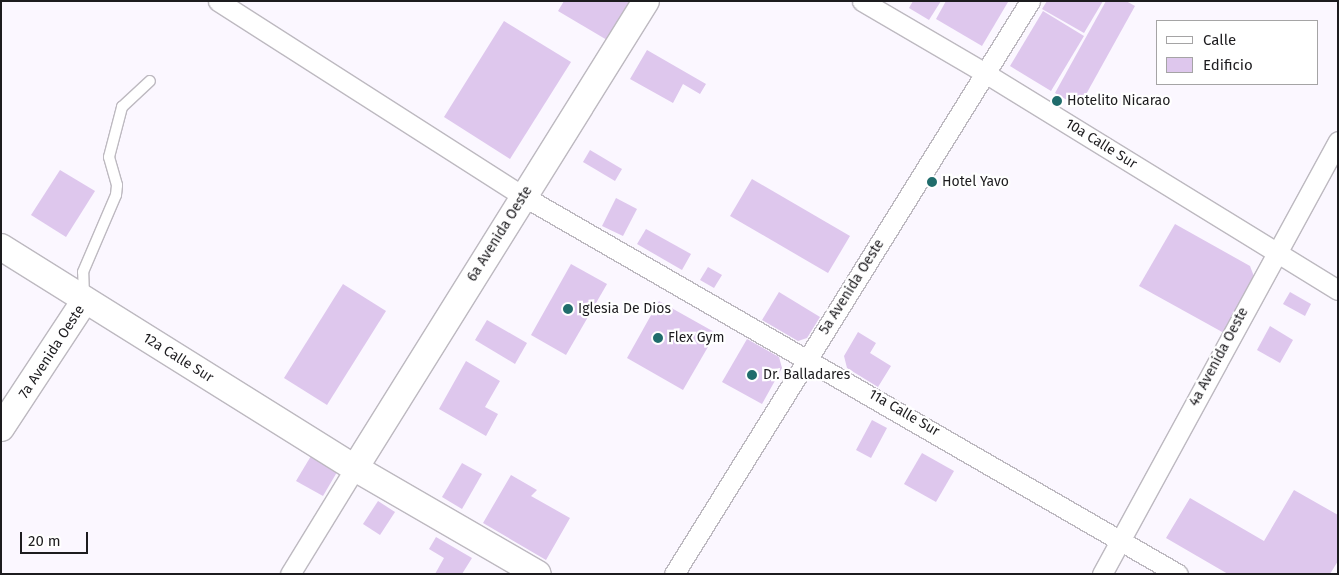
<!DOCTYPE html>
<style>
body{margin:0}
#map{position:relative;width:1339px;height:575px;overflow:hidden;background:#fbf7ff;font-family:"Fira Sans",sans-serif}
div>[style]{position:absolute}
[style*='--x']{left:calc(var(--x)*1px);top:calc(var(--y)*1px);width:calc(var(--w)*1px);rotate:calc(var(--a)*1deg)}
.building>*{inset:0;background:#dec7ed}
.roads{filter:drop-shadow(1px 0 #bdb9c0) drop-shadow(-1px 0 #bdb9c0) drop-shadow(0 1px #bdb9c0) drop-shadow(0 -1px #bdb9c0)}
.lane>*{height:10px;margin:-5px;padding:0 5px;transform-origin:5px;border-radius:5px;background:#fff}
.street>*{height:19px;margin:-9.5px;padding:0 9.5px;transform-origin:9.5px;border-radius:9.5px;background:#fff}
.secondary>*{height:26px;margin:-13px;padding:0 13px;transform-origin:13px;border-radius:13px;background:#fff}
.dots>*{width:14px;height:14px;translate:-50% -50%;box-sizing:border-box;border:2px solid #fff;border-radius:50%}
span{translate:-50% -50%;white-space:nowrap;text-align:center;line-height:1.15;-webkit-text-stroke:4.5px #fff;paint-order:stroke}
.poi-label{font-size:14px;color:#1d1c1f}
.left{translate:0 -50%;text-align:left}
.street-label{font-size:14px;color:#1d1c1f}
.frame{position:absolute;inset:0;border:2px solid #1d1c1f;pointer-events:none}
.legend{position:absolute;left:1156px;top:20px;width:162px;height:65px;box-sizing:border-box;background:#fff;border:1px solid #a5a4a5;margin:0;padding:6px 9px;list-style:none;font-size:15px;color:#1d1c1f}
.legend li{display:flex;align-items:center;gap:10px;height:25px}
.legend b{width:25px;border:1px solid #a5a4a5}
.scale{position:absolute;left:20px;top:532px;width:68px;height:22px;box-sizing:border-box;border:2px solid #1d1c1f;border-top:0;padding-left:6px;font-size:15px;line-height:18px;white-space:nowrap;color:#1d1c1f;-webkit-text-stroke:4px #fff;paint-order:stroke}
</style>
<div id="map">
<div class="building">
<div style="clip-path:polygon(564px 1px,626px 1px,630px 3px,607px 40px,558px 11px)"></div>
<div style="clip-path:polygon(913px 1px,941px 1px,929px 20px,909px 8px)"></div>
<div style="clip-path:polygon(946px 1px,1007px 1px,1008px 2px,982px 46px,936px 19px)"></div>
<div style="clip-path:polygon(1047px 1px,1103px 1px,1084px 33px,1042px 9px)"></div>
<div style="clip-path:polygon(1106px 1px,1126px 1px,1135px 6px,1079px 107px,1055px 93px)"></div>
<div style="clip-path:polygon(1043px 11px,1084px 36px,1051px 91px,1010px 66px)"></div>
<div style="clip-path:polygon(504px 21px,571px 62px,510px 159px,444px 117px)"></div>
<div style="clip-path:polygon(647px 50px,706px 84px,700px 94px,683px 84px,673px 103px,630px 79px)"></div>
<div style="clip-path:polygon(590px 150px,622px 169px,615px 181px,583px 162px)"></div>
<div style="clip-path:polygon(60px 170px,95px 191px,66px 237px,31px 215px)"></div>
<div style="clip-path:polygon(752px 179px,850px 236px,828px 273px,730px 216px)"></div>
<div style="clip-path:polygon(616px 198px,637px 209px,623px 236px,602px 226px)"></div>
<div style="clip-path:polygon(1175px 224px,1250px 266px,1255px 279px,1224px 333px,1139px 286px)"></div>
<div style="clip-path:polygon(646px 229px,691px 254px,682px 270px,637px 244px)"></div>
<div style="clip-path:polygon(571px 264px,607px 284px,566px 355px,531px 335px)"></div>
<div style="clip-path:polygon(708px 267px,722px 275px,714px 288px,700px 280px)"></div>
<div style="clip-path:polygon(343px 284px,386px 311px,327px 405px,284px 378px)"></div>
<div style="clip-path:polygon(779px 292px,820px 317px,807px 338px,798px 341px,762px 320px)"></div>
<div style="clip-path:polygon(1290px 292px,1311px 304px,1305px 316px,1283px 304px)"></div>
<div style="clip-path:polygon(659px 301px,716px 333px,683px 390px,627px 358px)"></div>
<div style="clip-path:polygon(487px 320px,527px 343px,515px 364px,475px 340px)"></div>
<div style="clip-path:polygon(1270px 326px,1293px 340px,1280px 363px,1257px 350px)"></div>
<div style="clip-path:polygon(858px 332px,876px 343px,870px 353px,891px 366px,878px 387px,847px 368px,844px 356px)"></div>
<div style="clip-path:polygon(747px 339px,779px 357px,782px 368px,762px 404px,722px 382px)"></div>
<div style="clip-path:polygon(466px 361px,500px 381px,485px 407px,498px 414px,486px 436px,439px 409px)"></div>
<div style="clip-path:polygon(872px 420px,887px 428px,871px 458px,856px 450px)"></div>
<div style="clip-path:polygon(314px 451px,340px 467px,323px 496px,296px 481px)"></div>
<div style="clip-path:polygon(922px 453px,954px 471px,936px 502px,904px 484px)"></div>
<div style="clip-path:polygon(462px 463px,482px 474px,462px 509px,442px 497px)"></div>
<div style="clip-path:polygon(511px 475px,537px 490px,531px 496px,570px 518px,546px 560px,483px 523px)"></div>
<div style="clip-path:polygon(1294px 490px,1338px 515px,1338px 561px,1330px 574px,1228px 574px,1166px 538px,1190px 498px,1264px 541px)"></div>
<div style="clip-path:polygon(378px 501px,395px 512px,380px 535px,363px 524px)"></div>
<div style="clip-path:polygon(436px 537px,472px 558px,462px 574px,435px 574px,444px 558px,429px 549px)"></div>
</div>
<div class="roads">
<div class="lane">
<div style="--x:84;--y:296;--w:24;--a:-92"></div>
<div style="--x:83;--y:272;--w:84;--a:-66.8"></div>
<div style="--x:116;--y:195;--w:10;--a:-84"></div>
<div style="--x:117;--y:185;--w:29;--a:-106"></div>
<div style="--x:109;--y:157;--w:52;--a:-75.4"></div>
<div style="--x:122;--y:107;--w:38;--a:-43"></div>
</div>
<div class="street">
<div style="--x:218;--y:1;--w:362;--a:32.6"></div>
<div style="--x:523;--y:196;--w:756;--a:29.99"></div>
<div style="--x:862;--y:1;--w:143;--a:30.3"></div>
<div style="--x:985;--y:73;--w:414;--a:31.6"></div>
<div style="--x:290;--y:574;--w:124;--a:-58.5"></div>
<div style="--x:674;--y:574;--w:675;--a:-58.15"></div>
<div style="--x:1102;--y:574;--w:493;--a:-61.4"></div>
</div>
<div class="secondary">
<div style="--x:1;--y:247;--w:417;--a:32"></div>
<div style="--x:355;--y:468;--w:211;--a:30.1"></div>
<div style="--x:1;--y:428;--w:153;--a:-56.7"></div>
<div style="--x:355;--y:468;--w:550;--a:-58.07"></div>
</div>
</div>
<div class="dots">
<div style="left:1057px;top:101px;background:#206c6c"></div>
<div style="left:932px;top:182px;background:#206c6c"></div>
<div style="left:568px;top:309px;background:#206c6c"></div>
<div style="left:658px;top:338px;background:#206c6c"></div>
<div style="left:752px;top:375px;background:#206c6c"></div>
</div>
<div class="poi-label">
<span class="left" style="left:1067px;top:101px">Hotelito Nicarao</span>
<span class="left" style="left:942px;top:182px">Hotel Yavo</span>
<span class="left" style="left:578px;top:309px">Iglesia De Dios</span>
<span class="left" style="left:668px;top:338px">Flex Gym</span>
<span class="left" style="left:763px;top:375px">Dr. Balladares</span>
</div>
<div class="street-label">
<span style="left:1101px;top:144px;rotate:32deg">10a Calle Sur</span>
<span style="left:500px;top:234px;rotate:-58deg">6a Avenida Oeste</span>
<span style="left:852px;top:287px;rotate:-58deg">5a Avenida Oeste</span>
<span style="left:52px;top:352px;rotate:-57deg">7a Avenida Oeste</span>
<span style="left:1219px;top:357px;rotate:-62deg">4a Avenida Oeste</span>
<span style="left:178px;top:358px;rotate:32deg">12a Calle Sur</span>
<span style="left:904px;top:413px;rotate:30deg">11a Calle Sur</span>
</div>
<div class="frame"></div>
<ul class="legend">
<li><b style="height:6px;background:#fff"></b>Calle</li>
<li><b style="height:14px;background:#dec7ed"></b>Edificio</li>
</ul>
<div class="scale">20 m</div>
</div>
